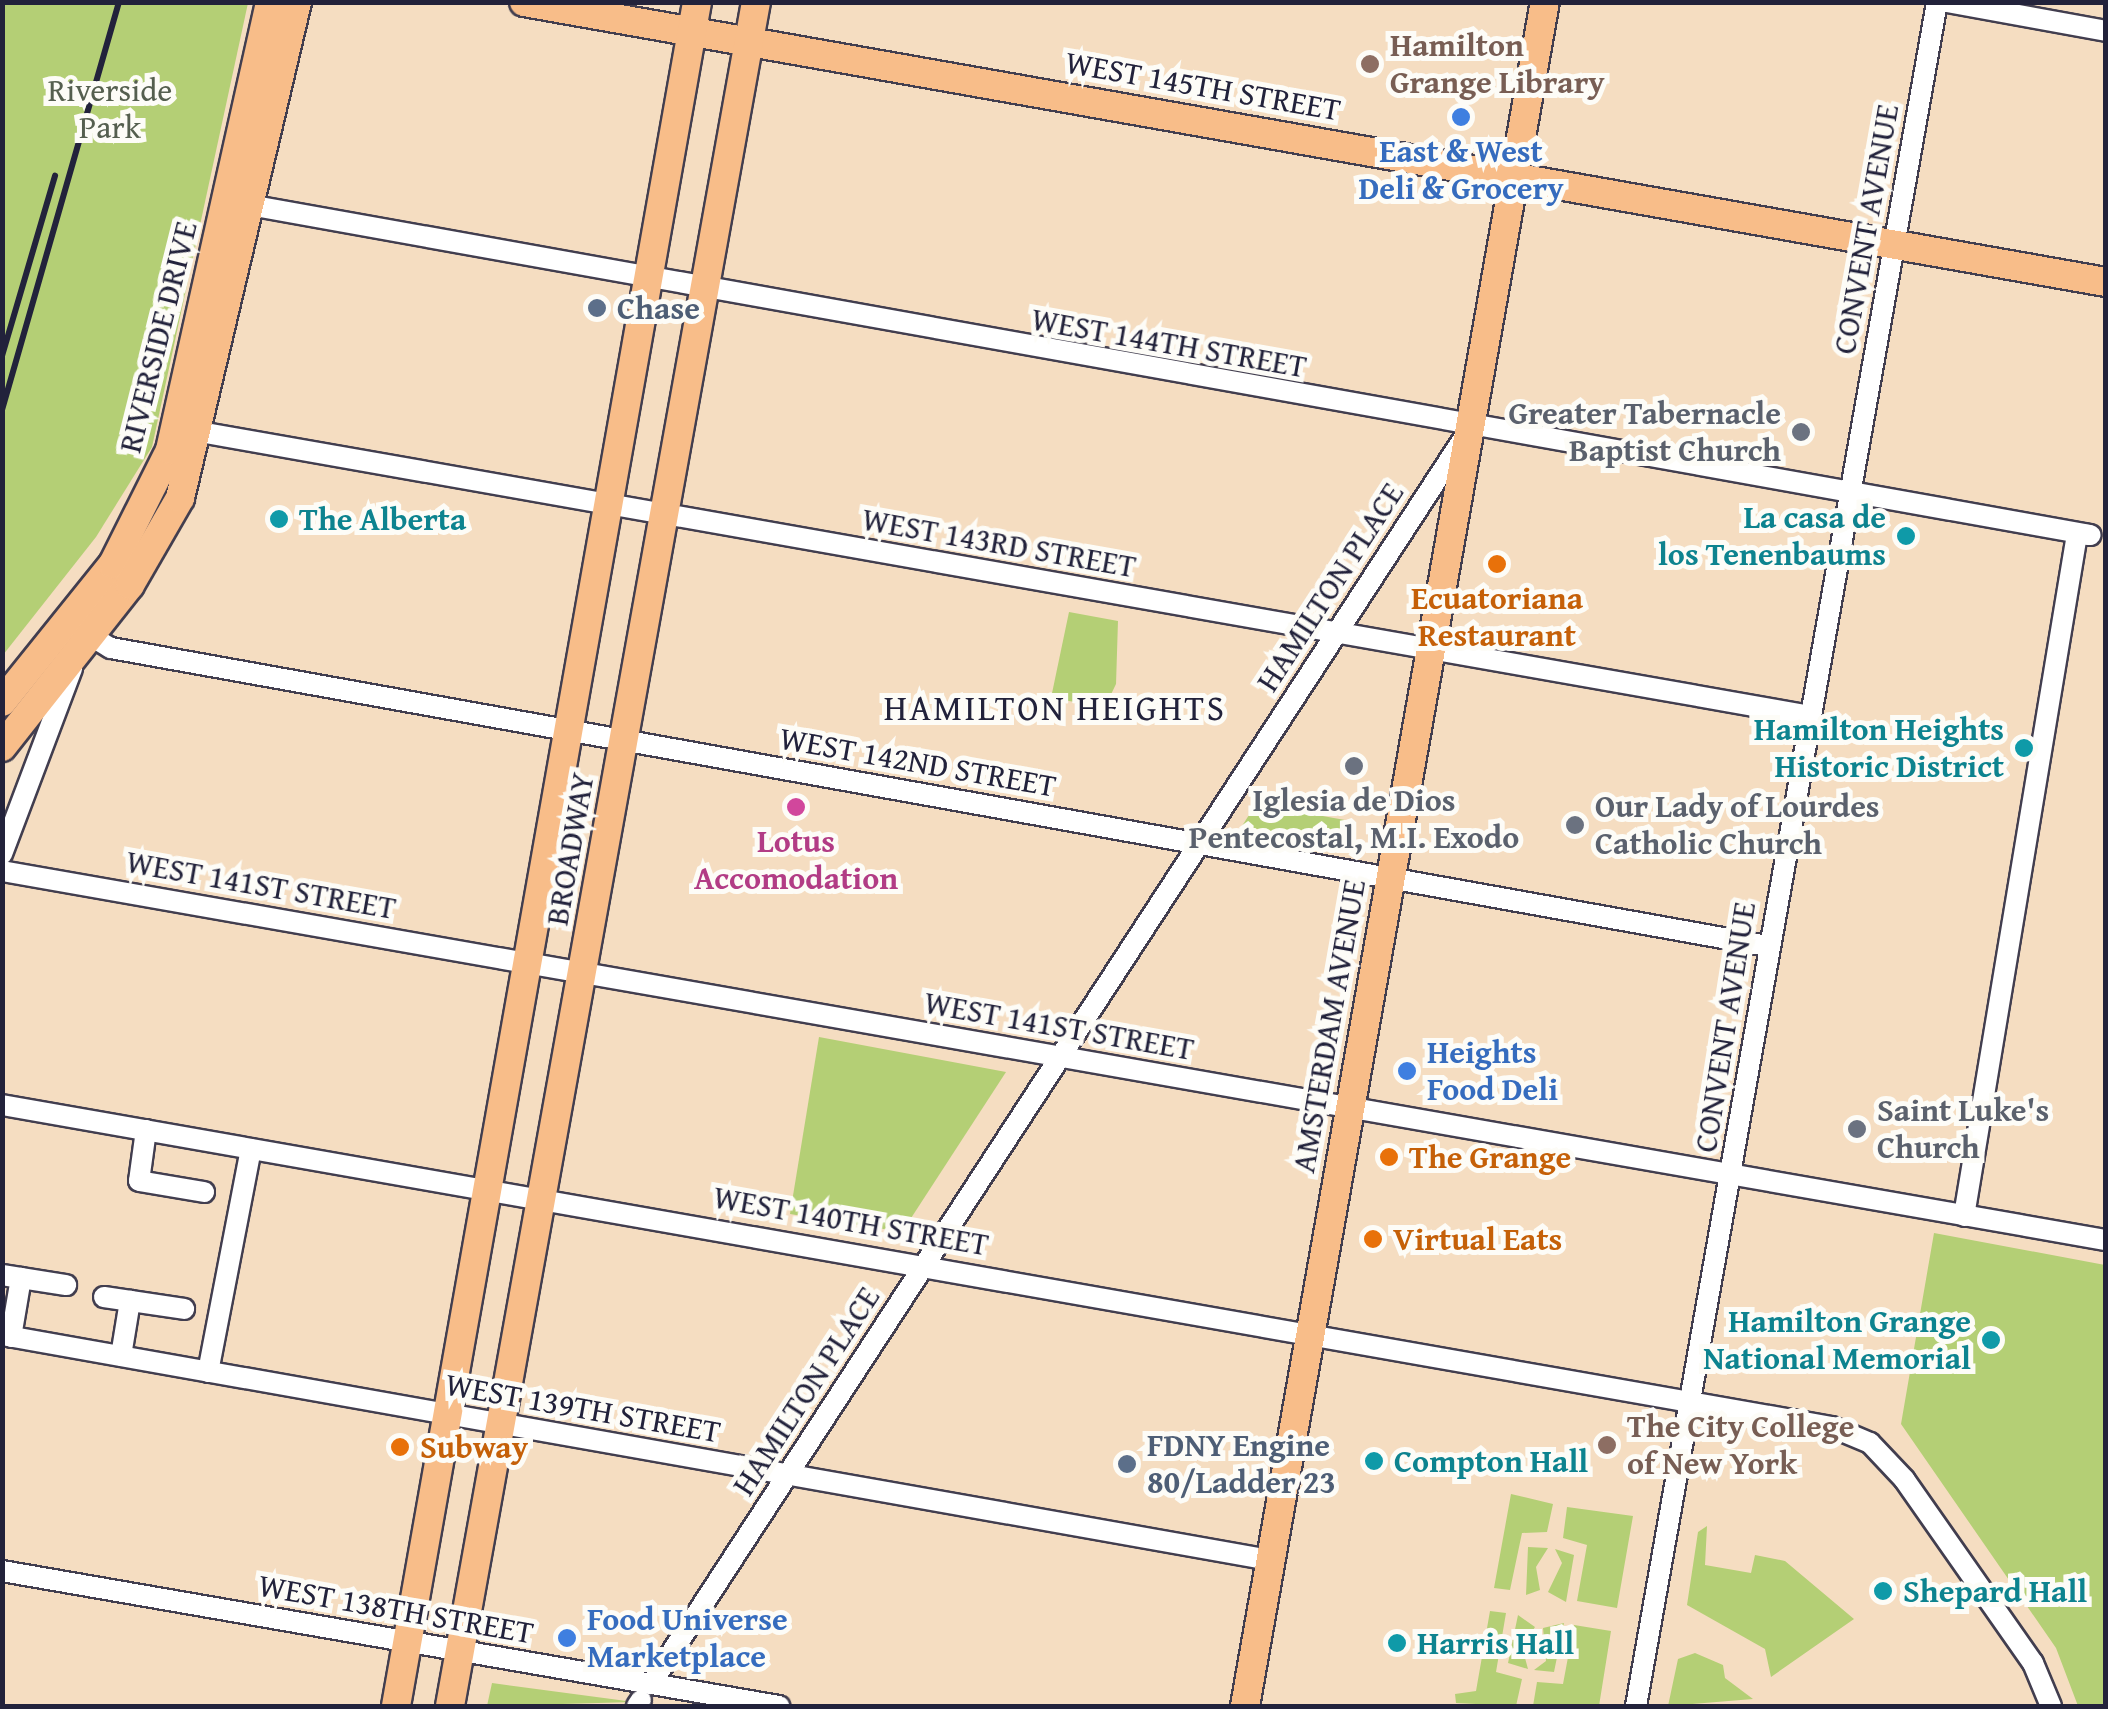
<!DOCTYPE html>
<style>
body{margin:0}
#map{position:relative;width:2108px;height:1709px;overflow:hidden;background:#f5ddc1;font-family:"Gentium Book Plus",serif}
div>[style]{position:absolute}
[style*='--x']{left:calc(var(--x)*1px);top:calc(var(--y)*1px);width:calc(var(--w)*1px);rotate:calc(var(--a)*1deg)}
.green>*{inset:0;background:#b4cf75}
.roads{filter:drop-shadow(2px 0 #423e4f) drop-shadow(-2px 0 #423e4f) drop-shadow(0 2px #423e4f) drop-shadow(0 -2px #423e4f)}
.minor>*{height:20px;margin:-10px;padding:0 10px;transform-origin:10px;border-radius:10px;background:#fff}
.major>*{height:28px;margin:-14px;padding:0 14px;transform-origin:14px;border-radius:14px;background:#f8bd89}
.rail>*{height:6px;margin:-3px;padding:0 3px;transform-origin:3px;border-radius:3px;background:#22223b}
.dots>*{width:28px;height:28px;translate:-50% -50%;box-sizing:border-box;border:5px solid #fdfcf7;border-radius:50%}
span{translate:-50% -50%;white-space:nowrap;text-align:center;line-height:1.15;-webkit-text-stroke:10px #fdfcf7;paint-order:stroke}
.education-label{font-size:32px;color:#785e54;font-weight:700}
.left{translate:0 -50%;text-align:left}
.street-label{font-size:32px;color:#22223b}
.park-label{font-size:32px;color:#555f4f}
.shop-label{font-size:32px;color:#366cbe;font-weight:700}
.service-label{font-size:32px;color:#4e5e75;font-weight:700}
.worship-label{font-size:32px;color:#5b616d;font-weight:700}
.right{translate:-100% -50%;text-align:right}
.culture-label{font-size:32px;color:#0d838f;font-weight:700}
.food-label{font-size:32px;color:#c56008;font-weight:700}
.hotel-label{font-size:32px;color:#b23c85;font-weight:700}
.neighbourhood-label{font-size:35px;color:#22223b;letter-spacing:2.5px}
.frame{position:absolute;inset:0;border:5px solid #22223b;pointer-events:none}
</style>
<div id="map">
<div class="green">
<div style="clip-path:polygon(3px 2px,248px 3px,152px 447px,96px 537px,3px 655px)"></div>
<div style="clip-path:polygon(1069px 612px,1118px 621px,1116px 684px,1105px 707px,1051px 698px)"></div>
<div style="clip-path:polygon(1256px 804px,1356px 822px,1352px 847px,1242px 826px)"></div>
<div style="clip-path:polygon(819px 1037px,1006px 1072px,902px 1232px,790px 1214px)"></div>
<div style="clip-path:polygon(1934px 1233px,2105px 1265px,2105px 1706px,2078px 1706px,2056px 1648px,1901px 1424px)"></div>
<div style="clip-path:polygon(1511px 1494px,1553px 1504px,1547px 1532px,1522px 1533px,1510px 1590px,1494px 1588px)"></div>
<div style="clip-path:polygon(1567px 1507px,1633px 1516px,1617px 1608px,1577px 1601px,1587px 1545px,1563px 1538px)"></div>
<div style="clip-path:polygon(1707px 1526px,1705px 1565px,1751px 1573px,1755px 1555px,1785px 1561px,1854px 1619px,1771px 1677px,1765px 1649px,1687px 1605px,1698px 1532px)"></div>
<div style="clip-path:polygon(1528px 1547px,1548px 1548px,1536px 1567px,1540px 1590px,1526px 1595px)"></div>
<div style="clip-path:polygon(1555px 1549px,1574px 1555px,1566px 1602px,1548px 1592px,1562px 1563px)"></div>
<div style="clip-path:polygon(1490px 1611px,1506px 1613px,1496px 1672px,1522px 1679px,1516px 1706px,1456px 1703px,1455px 1694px,1476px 1691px)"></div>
<div style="clip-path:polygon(1518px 1615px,1535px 1627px,1522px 1647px,1528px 1669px,1508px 1663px)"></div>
<div style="clip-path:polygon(1564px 1623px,1554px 1672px,1534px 1670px,1546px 1661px,1543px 1628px)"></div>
<div style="clip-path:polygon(1574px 1625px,1611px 1631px,1599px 1706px,1533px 1706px,1537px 1682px,1563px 1684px)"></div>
<div style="clip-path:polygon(1695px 1653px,1723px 1665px,1725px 1678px,1753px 1699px,1668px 1706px,1678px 1659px)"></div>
<div style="clip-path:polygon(492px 1683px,634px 1702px,487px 1706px)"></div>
</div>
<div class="roads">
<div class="minor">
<div style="--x:1947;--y:2;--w:162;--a:10.3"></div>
<div style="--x:238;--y:203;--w:1882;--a:10.16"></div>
<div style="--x:183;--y:429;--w:1653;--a:10"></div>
<div style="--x:80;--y:629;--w:36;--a:32"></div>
<div style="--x:111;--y:648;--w:1683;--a:10.2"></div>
<div style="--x:2;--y:854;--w:198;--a:-69.3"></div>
<div style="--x:2;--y:871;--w:2136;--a:9.95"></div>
<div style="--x:2;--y:1105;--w:1858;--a:9.98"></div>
<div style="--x:1832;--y:1427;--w:41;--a:22.8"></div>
<div style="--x:1870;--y:1443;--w:50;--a:46.6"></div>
<div style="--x:1904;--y:1479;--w:225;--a:55"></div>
<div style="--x:2033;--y:1663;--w:47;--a:67.3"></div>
<div style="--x:146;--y:1130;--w:51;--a:97.8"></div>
<div style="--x:139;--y:1181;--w:66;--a:9.6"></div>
<div style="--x:1964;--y:1216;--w:691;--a:-80.59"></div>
<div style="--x:2077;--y:534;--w:12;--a:5"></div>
<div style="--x:2;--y:1275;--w:65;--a:8.9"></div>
<div style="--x:104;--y:1297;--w:81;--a:8.5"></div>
<div style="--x:2;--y:1335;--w:1288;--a:10.06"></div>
<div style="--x:11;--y:1337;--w:60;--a:-80.4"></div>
<div style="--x:121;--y:1356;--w:56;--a:-80.7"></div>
<div style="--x:208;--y:1372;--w:227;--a:-79.1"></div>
<div style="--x:2;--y:1571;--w:789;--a:9.86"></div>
<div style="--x:651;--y:1684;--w:1488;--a:-56.88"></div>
<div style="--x:637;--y:1706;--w:7;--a:-56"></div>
<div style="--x:1636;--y:1706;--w:1730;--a:-79.98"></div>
</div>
<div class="major">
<div style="--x:524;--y:2;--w:1607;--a:10.04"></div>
<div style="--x:2;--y:702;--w:177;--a:-51.2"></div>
<div style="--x:113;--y:564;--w:127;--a:-63.4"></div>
<div style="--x:170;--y:450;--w:459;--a:-77.4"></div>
<div style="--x:2;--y:747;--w:206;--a:-51.7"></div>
<div style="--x:130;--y:585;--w:100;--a:-60.1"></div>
<div style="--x:180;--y:498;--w:510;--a:-76.73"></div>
<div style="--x:396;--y:1706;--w:1730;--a:-79.98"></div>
<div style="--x:450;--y:1706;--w:1731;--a:-79.82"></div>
<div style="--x:1245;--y:1706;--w:1730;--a:-80.02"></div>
</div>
</div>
<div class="rail">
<div style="--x:2;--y:356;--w:188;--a:-73.6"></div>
<div style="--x:2;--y:410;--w:424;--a:-74"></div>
</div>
<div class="dots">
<div style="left:1370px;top:64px;background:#8d6e63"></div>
<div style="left:1461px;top:117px;background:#3f7fe0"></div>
<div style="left:597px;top:308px;background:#5c6f8a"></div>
<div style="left:1801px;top:432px;background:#6b7280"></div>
<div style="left:279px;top:519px;background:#0f9aa8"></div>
<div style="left:1906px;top:536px;background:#0f9aa8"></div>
<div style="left:1497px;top:564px;background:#e8710a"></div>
<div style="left:2024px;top:748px;background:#0f9aa8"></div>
<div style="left:1354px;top:766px;background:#6b7280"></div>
<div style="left:796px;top:807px;background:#d1479c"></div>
<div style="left:1575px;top:825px;background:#6b7280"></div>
<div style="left:1407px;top:1071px;background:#3f7fe0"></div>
<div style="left:1857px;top:1129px;background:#6b7280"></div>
<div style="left:1389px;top:1157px;background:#e8710a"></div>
<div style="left:1373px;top:1239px;background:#e8710a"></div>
<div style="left:1991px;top:1340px;background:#0f9aa8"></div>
<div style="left:1607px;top:1445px;background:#8d6e63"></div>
<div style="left:400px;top:1447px;background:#e8710a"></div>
<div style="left:1374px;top:1461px;background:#0f9aa8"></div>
<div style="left:1127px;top:1464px;background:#5c6f8a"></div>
<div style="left:1883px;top:1591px;background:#0f9aa8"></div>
<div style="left:567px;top:1638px;background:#3f7fe0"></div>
<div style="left:1397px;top:1643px;background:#0f9aa8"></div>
</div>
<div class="education-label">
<span class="left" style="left:1390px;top:64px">Hamilton<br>Grange Library</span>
<span class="left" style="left:1627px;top:1445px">The City College<br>of New York</span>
</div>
<div class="street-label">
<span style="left:1203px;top:86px;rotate:10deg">WEST 145TH STREET</span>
<span style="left:1866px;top:229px;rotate:-80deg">CONVENT AVENUE</span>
<span style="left:158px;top:337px;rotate:-76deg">RIVERSIDE DRIVE</span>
<span style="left:1169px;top:343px;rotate:10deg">WEST 144TH STREET</span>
<span style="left:999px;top:543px;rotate:10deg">WEST 143RD STREET</span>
<span style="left:1330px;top:587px;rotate:-57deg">HAMILTON PLACE</span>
<span style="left:918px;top:762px;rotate:10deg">WEST 142ND STREET</span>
<span style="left:570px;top:849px;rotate:-80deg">BROADWAY</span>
<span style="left:261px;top:885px;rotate:10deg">WEST 141ST STREET</span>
<span style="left:1059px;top:1026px;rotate:10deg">WEST 141ST STREET</span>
<span style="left:1329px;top:1026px;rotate:-80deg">AMSTERDAM AVENUE</span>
<span style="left:1725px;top:1027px;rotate:-81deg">CONVENT AVENUE</span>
<span style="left:851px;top:1221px;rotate:10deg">WEST 140TH STREET</span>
<span style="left:806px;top:1391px;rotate:-57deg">HAMILTON PLACE</span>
<span style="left:583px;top:1408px;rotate:10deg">WEST 139TH STREET</span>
<span style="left:396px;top:1609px;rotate:10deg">WEST 138TH STREET</span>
</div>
<div class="park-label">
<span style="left:110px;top:109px">Riverside<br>Park</span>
</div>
<div class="shop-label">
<span style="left:1461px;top:170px">East &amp; West<br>Deli &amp; Grocery</span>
<span class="left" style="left:1427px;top:1071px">Heights<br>Food Deli</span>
<span class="left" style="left:587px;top:1638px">Food Universe<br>Marketplace</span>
</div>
<div class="service-label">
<span class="left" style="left:617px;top:308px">Chase</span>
<span class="left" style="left:1147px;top:1464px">FDNY Engine<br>80/Ladder 23</span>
</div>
<div class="worship-label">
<span class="right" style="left:1781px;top:432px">Greater Tabernacle<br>Baptist Church</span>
<span style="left:1354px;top:819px">Iglesia de Dios<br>Pentecostal, M.I. Exodo</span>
<span class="left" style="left:1595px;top:825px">Our Lady of Lourdes<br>Catholic Church</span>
<span class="left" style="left:1877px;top:1129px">Saint Luke's<br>Church</span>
</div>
<div class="culture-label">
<span class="right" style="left:1886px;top:536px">La casa de<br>los Tenenbaums</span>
<span class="left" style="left:299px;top:519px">The Alberta</span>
<span class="right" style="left:2004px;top:748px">Hamilton Heights<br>Historic District</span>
<span class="right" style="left:1971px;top:1340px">Hamilton Grange<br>National Memorial</span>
<span class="left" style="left:1394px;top:1461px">Compton Hall</span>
<span class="left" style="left:1903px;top:1591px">Shepard Hall</span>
<span class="left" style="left:1417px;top:1643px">Harris Hall</span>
</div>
<div class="food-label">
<span style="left:1497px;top:617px">Ecuatoriana<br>Restaurant</span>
<span class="left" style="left:1409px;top:1157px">The Grange</span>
<span class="left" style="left:1393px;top:1239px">Virtual Eats</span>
<span class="left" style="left:420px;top:1447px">Subway</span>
</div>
<div class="hotel-label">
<span style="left:796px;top:860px">Lotus<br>Accomodation</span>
</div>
<div class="neighbourhood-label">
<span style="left:1055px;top:708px">HAMILTON HEIGHTS</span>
</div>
<div class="frame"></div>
</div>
